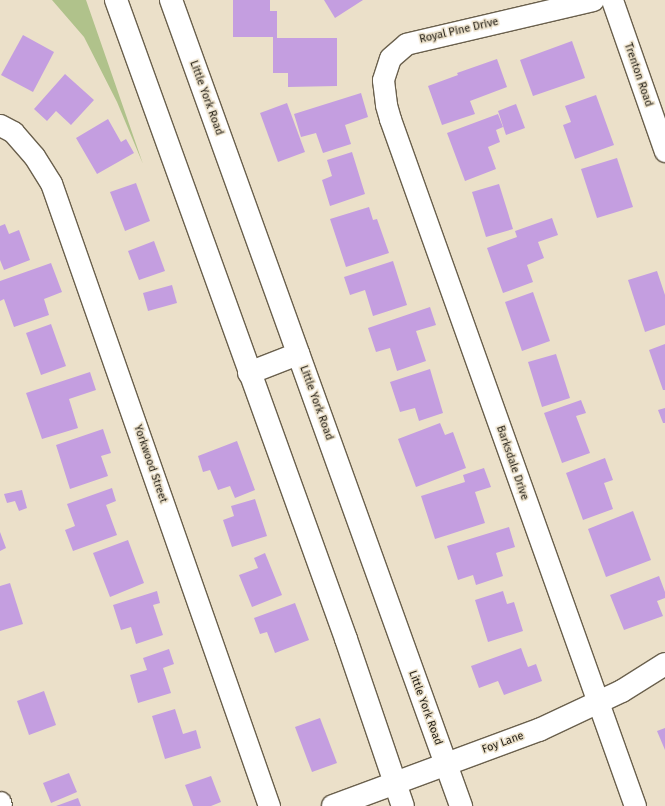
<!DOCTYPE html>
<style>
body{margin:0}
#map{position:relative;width:665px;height:806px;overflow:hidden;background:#ebe0c9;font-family:"Fira Sans",sans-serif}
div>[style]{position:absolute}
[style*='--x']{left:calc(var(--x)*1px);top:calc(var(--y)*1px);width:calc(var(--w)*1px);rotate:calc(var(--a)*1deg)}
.green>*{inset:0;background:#b0c28b}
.building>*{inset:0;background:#c49ee0}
.roads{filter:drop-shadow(1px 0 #6a604d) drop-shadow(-1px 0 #6a604d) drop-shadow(0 1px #6a604d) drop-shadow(0 -1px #6a604d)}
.street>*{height:21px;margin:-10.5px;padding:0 10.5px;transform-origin:10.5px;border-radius:10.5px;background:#fff}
.secondary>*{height:22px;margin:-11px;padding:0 11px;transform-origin:11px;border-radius:11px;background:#fff}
span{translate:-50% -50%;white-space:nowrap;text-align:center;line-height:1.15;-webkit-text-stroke:3px #ebe0c9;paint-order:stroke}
.street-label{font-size:11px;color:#252119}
</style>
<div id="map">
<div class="green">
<div style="clip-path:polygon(52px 0,86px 0,143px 164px,117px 102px,84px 37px)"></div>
</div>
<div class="building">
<div style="clip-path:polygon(233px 0,270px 0,270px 11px,277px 11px,277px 38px,337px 38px,337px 86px,288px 87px,288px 73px,273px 73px,273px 37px,233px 37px)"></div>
<div style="clip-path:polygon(324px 0,363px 0,335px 18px)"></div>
<div style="clip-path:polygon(23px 35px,54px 52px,33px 92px,1px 75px)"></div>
<div style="clip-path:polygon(572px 41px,585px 78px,533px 96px,520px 60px)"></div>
<div style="clip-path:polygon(497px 59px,507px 87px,470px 101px,475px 114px,442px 125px,428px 86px,458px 75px,457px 73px)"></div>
<div style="clip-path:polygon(65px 74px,94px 100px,71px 125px,56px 111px,47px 121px,34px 109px)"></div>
<div style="clip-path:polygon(361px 93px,368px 117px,345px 125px,351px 144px,323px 153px,316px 133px,301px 137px,294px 114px)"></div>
<div style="clip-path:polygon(596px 95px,614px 145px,575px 159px,563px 125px,571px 122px,565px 106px)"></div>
<div style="clip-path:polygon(287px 103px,305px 152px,278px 162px,260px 113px)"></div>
<div style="clip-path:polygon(516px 104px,525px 128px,506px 135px,498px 111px)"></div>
<div style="clip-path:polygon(498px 114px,503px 127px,496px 130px,500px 142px,488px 147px,496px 169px,465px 181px,447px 133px)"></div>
<div style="clip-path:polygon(108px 119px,121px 142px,126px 139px,134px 153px,97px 174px,76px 138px)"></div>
<div style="clip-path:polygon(352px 152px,365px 194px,330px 206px,322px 180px,332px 176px,327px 160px)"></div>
<div style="clip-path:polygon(617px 158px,633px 207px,597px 218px,581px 169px)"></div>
<div style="clip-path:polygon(136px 183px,150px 221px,125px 231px,110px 192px)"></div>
<div style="clip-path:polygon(499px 184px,513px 229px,486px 237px,472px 192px)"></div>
<div style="clip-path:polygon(369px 207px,373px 220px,377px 219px,389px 253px,346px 267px,330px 219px)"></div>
<div style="clip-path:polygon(552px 218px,558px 235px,538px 242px,544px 258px,527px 265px,533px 282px,503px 293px,487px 248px,517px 237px,515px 231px)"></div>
<div style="clip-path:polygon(5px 224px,9px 234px,19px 230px,30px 260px,4px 270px,0 260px,0 226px)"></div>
<div style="clip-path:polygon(154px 241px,165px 271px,139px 280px,128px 251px)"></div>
<div style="clip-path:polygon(393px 261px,407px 305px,373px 316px,365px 290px,350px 295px,344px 277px)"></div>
<div style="clip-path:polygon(51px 263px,62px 292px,44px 299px,49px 315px,14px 327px,4px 299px,0 301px,0 281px)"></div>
<div style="clip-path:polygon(657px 271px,665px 295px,665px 325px,645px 332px,628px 280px)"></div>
<div style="clip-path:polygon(172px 285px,177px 303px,148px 311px,143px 293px)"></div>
<div style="clip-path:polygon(533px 292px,550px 341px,522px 351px,505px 302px)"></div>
<div style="clip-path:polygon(430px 307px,436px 325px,416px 331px,426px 361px,397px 371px,390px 348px,376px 352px,368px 328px)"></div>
<div style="clip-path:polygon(51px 324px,66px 366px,41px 375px,26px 333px)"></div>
<div style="clip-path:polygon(665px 344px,665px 390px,663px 390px,649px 350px)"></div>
<div style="clip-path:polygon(556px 354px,570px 398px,542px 407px,528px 362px)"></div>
<div style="clip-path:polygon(430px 369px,443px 413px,419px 421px,415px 408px,400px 412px,390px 382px)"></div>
<div style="clip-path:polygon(90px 372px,96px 390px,69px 399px,78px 428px,42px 439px,26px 393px)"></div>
<div style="clip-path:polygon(581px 400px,586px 413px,576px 416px,590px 453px,562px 463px,544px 413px)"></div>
<div style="clip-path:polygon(665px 408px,665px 423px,663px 423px,658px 410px)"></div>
<div style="clip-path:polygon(440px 423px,445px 435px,453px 432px,466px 468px,416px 487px,398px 439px)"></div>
<div style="clip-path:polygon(103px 429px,111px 453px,101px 456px,108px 476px,70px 489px,56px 445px)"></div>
<div style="clip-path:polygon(237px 441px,255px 490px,235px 498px,230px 486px,218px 490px,210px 470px,203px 472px,198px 456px)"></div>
<div style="clip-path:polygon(605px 458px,613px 480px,604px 483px,613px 509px,583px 520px,566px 473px)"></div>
<div style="clip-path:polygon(484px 468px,491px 487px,475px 492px,485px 523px,435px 539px,421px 496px,465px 482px,463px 475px)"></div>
<div style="clip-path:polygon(112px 488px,116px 501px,106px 505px,117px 535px,73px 551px,65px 530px,75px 526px,67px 504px)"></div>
<div style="clip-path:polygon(22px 490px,27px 508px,19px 511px,15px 501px,7px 503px,4px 494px)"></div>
<div style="clip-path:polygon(255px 499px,267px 536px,232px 547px,223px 520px,234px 516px,231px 506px)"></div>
<div style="clip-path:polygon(633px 511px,651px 560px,606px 577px,588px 529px)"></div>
<div style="clip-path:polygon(509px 527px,515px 547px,496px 553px,503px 576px,476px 585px,473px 575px,458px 580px,447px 546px)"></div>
<div style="clip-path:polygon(0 532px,6px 548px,0 551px)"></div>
<div style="clip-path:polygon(128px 540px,144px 583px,110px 597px,93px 553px)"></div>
<div style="clip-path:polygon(265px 553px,282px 595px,252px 607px,239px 575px,258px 568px,254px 558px)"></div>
<div style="clip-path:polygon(659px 576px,665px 592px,665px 598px,657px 601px,663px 616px,624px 630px,610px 595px)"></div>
<div style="clip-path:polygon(10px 583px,23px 624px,0 631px,0 586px)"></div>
<div style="clip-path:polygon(157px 591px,160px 603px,153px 605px,163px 635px,136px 644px,131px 627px,121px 630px,113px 605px)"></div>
<div style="clip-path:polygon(503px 591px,507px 604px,514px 602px,523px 631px,488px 642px,475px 600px)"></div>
<div style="clip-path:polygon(295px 603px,309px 640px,275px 653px,267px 632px,260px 634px,254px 618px)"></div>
<div style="clip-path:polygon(521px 648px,528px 667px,536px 664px,542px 681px,504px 695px,498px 681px,479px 688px,471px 666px)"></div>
<div style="clip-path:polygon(169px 649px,174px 664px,163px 668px,171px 693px,138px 703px,130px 675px,147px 670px,143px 658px)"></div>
<div style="clip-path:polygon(44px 691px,56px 725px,29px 735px,17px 701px)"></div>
<div style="clip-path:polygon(175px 709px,183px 734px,196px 730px,201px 748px,165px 759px,152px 716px)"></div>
<div style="clip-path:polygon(320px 718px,337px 763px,312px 772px,295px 727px)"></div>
<div style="clip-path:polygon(665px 728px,665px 750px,657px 731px)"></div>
<div style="clip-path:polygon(69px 773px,77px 792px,51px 803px,43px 783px)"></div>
<div style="clip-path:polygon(211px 776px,221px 802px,211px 806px,193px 806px,185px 785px)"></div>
<div style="clip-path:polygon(78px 798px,81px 806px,56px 806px)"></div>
</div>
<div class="roads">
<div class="street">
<div style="--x:593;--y:0;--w:192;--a:166.8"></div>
<div style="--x:406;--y:44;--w:21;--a:139"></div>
<div style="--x:390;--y:58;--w:23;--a:108"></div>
<div style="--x:383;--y:80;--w:25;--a:83"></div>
<div style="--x:386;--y:105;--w:15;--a:74"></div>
<div style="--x:390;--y:119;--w:729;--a:70.37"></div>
<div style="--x:612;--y:0;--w:160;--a:70.7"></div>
<div style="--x:0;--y:125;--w:15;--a:28"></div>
<div style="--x:13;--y:132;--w:32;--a:49"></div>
<div style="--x:34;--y:156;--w:32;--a:58"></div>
<div style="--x:51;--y:183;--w:660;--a:70.71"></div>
<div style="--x:0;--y:802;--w:4;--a:76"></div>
</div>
<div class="secondary">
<div style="--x:116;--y:0;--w:679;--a:70.2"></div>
<div style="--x:346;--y:639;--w:176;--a:71.2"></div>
<div style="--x:171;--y:0;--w:857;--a:70.21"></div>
<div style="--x:249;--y:373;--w:53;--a:-21.2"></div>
<div style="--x:333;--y:806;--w:220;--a:-20.3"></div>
<div style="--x:539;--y:730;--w:92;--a:-25.2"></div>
<div style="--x:622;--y:691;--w:51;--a:-32.1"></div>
</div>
</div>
<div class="street-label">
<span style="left:459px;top:31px;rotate:-13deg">Royal Pine Drive</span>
<span style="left:638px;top:75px;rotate:71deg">Trenton Road</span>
<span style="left:206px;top:98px;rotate:70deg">Little York Road</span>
<span style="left:316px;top:403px;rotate:70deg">Little York Road</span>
<span style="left:512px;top:463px;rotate:71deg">Barksdale Drive</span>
<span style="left:150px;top:464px;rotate:71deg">Yorkwood Street</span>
<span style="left:425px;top:708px;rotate:70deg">Little York Road</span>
<span style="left:503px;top:743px;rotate:-20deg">Foy Lane</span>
</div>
</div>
